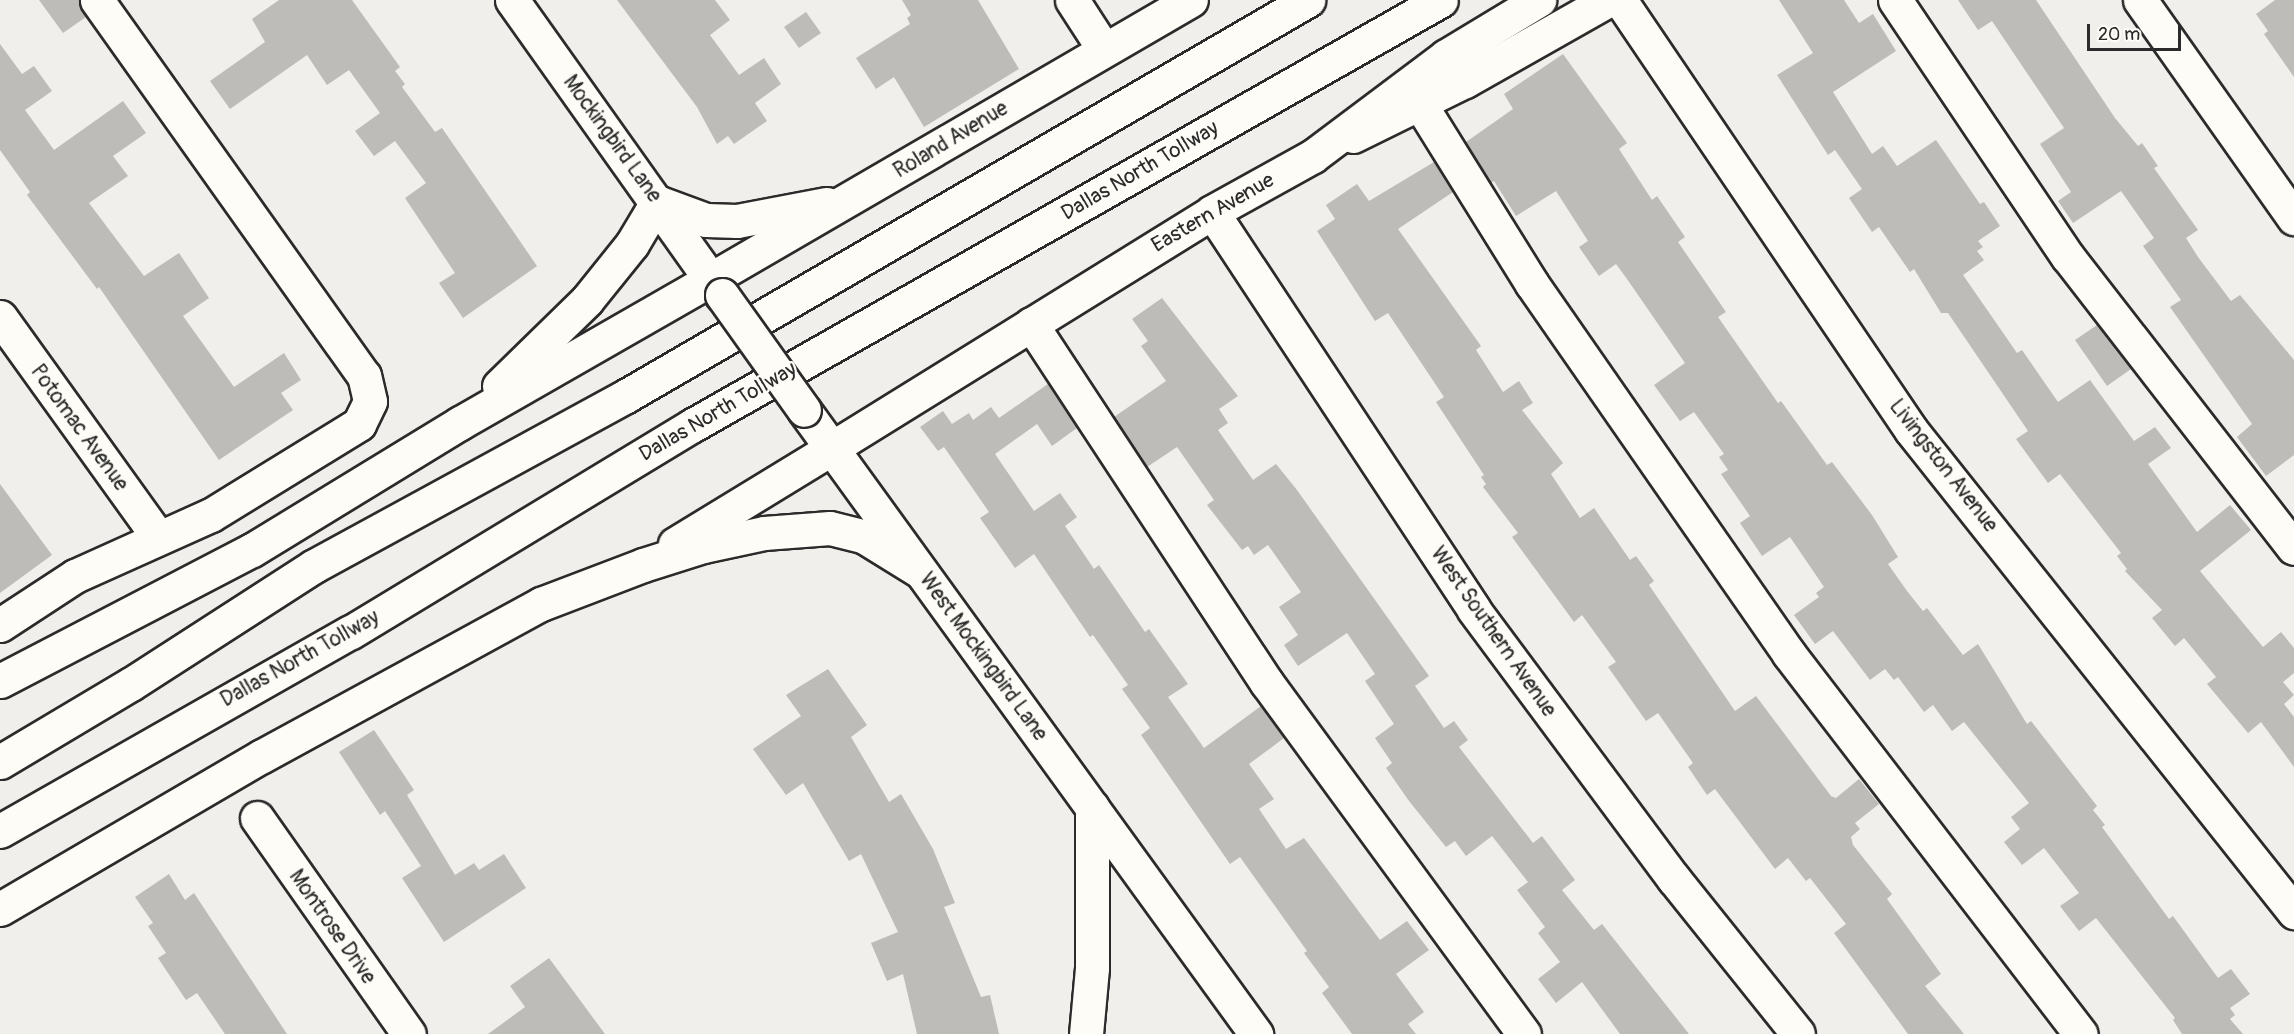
<!DOCTYPE html>
<style>
body{margin:0}
#map{position:relative;width:2294px;height:1034px;overflow:hidden;background:#f0efeb;font-family:Pangolin,sans-serif}
div>[style]{position:absolute}
[style*='--x']{left:calc(var(--x)*1px);top:calc(var(--y)*1px);width:calc(var(--w)*1px);rotate:calc(var(--a)*1deg)}
.building>*{inset:0;background:#bdbcb8}
.roads{filter:drop-shadow(2px 0 #2b2b2b) drop-shadow(-2px 0 #2b2b2b) drop-shadow(0 2px #2b2b2b) drop-shadow(0 -2px #2b2b2b)}
.minor>*{height:33px;margin:-16.5px;padding:0 16.5px;transform-origin:16.5px;border-radius:16.5px;background:#fdfcf7}
.major>*{height:33px;margin:-16.5px;padding:0 16.5px;transform-origin:16.5px;border-radius:16.5px;background:#fdfcf7}
.highway>*{height:33px;margin:-16.5px;padding:0 16.5px;transform-origin:16.5px;border-radius:16.5px;background:#fdfcf7}
.bridges{filter:drop-shadow(2px 0 #2b2b2b) drop-shadow(-2px 0 #2b2b2b) drop-shadow(0 2px #2b2b2b) drop-shadow(0 -2px #2b2b2b)}
.major-bridge>*{height:33px;margin:-16.5px;padding:0 16.5px;transform-origin:16.5px;border-radius:16.5px;background:#fdfcf7}
span{translate:-50% -50%;white-space:nowrap;text-align:center;line-height:1.15;-webkit-text-stroke:4.5px #fdfcf7;paint-order:stroke}
.street-label{font-size:21px;color:#2b2b2b}
.scale{position:absolute;left:2087px;top:24px;width:94px;height:27px;box-sizing:border-box;border:3px solid #2b2b2b;border-top:0;padding-left:8px;font-size:18px;line-height:21px;white-space:nowrap;color:#2b2b2b;-webkit-text-stroke:4px #fdfcf7;paint-order:stroke}
</style>
<div id="map">
<div class="building">
<div style="clip-path:polygon(39px 0,79px 0,86px 17px,63px 33px)"></div>
<div style="clip-path:polygon(279px 0,352px 0,400px 67px,395px 71px,405px 84px,402px 87px,435px 132px,442px 128px,537px 266px,463px 318px,439px 283px,455px 273px,405px 198px,426px 183px,395px 141px,374px 156px,355px 131px,380px 113px,349px 70px,327px 85px,307px 55px,230px 109px,210px 81px,265px 42px,252px 19px)"></div>
<div style="clip-path:polygon(617px 0,715px 0,730px 20px,710px 35px,739px 75px,764px 58px,781px 84px,755px 103px,767px 121px,734px 144px,728px 136px,717px 144px,697px 107px)"></div>
<div style="clip-path:polygon(902px 0,978px 0,1019px 69px,924px 127px,894px 77px,876px 89px,856px 58px,910px 24px,907px 18px,911px 15px)"></div>
<div style="clip-path:polygon(1779px 0,1844px 0,1859px 23px,1873px 14px,1896px 51px,1833px 92px,1872px 154px,1883px 146px,1897px 166px,1936px 140px,1980px 204px,1984px 202px,2000px 226px,1978px 241px,1983px 247px,1977px 251px,1984px 260px,1963px 275px,2017px 353px,2022px 350px,2058px 402px,2090px 380px,2134px 441px,2155px 427px,2171px 448px,2148px 464px,2197px 532px,2230px 505px,2251px 530px,2200px 571px,2263px 647px,2281px 632px,2294px 648px,2294px 673px,2283px 682px,2294px 695px,2284px 704px,2294px 717px,2294px 767px,2261px 722px,2248px 733px,2207px 684px,2216px 677px,2184px 638px,2175px 646px,2152px 618px,2162px 610px,2125px 571px,2127px 569px,2117px 556px,2121px 553px,2060px 474px,2048px 483px,2016px 439px,2028px 431px,1948px 313px,1941px 313px,1914px 269px,1910px 272px,1879px 227px,1872px 232px,1849px 198px,1862px 189px,1835px 150px,1828px 155px,1777px 75px,1813px 53px)"></div>
<div style="clip-path:polygon(1958px 0,2036px 0,2115px 118px,2138px 146px,2142px 143px,2158px 166px,2154px 168px,2198px 230px,2186px 238px,2198px 257px,2231px 301px,2240px 295px,2294px 360px,2294px 455px,2266px 476px,2237px 437px,2252px 424px,2170px 307px,2181px 300px,2143px 246px,2154px 238px,2121px 191px,2073px 223px,2058px 201px,2071px 192px,2040px 144px,2064px 128px,1992px 21px,1978px 30px)"></div>
<div style="clip-path:polygon(2275px 0,2294px 0,2294px 77px,2264px 34px,2268px 31px,2256px 14px)"></div>
<div style="clip-path:polygon(806px 12px,821px 33px,799px 48px,784px 27px)"></div>
<div style="clip-path:polygon(0 44px,22px 74px,34px 66px,52px 91px,25px 110px,54px 150px,123px 101px,146px 133px,113px 156px,128px 176px,89px 203px,144px 276px,179px 253px,209px 298px,183px 316px,234px 387px,284px 353px,301px 380px,281px 393px,293px 410px,219px 460px,99px 287px,97px 289px,27px 195px,30px 192px,0 150px)"></div>
<div style="clip-path:polygon(1563px 54px,1627px 143px,1619px 149px,1652px 200px,1657px 196px,1685px 237px,1678px 242px,1726px 312px,1718px 317px,1778px 403px,1781px 401px,1827px 465px,1832px 462px,1872px 515px,1898px 557px,1888px 564px,1907px 591px,1923px 611px,1927px 608px,1963px 655px,1978px 644px,2027px 724px,2031px 721px,2097px 806px,2093px 810px,2105px 825px,2102px 827px,2169px 919px,2173px 916px,2218px 978px,2231px 969px,2250px 994px,2230px 1008px,2235px 1015px,2230px 1019px,2243px 1034px,2182px 1034px,2173px 1020px,2175px 1018px,2096px 918px,2079px 931px,2060px 906px,2079px 893px,2044px 848px,2022px 865px,2004px 842px,2020px 829px,2011px 817px,2029px 803px,1964px 722px,1952px 731px,1933px 705px,1924px 712px,1898px 677px,1894px 680px,1885px 669px,1870px 680px,1833px 631px,1815px 644px,1794px 615px,1819px 597px,1816px 593px,1824px 587px,1790px 537px,1762px 556px,1740px 523px,1750px 516px,1721px 474px,1728px 470px,1719px 457px,1724px 454px,1694px 412px,1680px 421px,1654px 385px,1685px 363px,1627px 279px,1616px 264px,1599px 276px,1579px 247px,1588px 241px,1556px 191px,1516px 216px,1494px 181px,1491px 183px,1466px 142px,1513px 109px,1504px 94px)"></div>
<div style="clip-path:polygon(1434px 162px,1453px 192px,1398px 229px,1481px 346px,1476px 350px,1503px 392px,1519px 381px,1533px 403px,1522px 410px,1563px 463px,1551px 474px,1580px 518px,1594px 508px,1630px 560px,1636px 556px,1654px 581px,1649px 585px,1735px 711px,1756px 696px,1831px 796px,1836px 798px,1859px 779px,1879px 804px,1855px 823px,1860px 829px,1851px 837px,1853px 845px,1892px 894px,1887px 899px,1941px 974px,1925px 986px,1964px 1034px,1908px 1034px,1834px 933px,1846px 924px,1810px 878px,1806px 881px,1788px 858px,1775px 869px,1715px 789px,1707px 795px,1688px 767px,1693px 763px,1658px 713px,1646px 721px,1608px 667px,1616px 662px,1582px 615px,1574px 622px,1512px 537px,1518px 533px,1483px 487px,1486px 484px,1481px 477px,1484px 475px,1436px 402px,1444px 397px,1388px 313px,1375px 321px,1317px 231px,1335px 219px,1326px 205px,1357px 184px,1369px 201px)"></div>
<div style="clip-path:polygon(1162px 298px,1238px 396px,1219px 409px,1228px 423px,1218px 430px,1253px 480px,1276px 464px,1297px 490px,1429px 676px,1415px 686px,1444px 728px,1454px 721px,1468px 740px,1459px 747px,1533px 843px,1542px 836px,1575px 880px,1562px 890px,1594px 930px,1602px 924px,1689px 1034px,1620px 1034px,1582px 982px,1556px 1003px,1538px 979px,1560px 962px,1538px 933px,1545px 927px,1517px 890px,1528px 882px,1492px 836px,1466px 856px,1455px 841px,1446px 847px,1409px 801px,1386px 768px,1392px 763px,1375px 738px,1394px 724px,1365px 681px,1375px 674px,1347px 633px,1298px 666px,1284px 645px,1298px 635px,1279px 607px,1301px 592px,1268px 545px,1254px 555px,1248px 546px,1242px 550px,1207px 505px,1214px 500px,1177px 447px,1147px 467px,1114px 417px,1166px 381px,1141px 346px,1148px 341px,1132px 319px)"></div>
<div style="clip-path:polygon(2097px 325px,2131px 369px,2107px 386px,2075px 340px)"></div>
<div style="clip-path:polygon(1048px 384px,1077px 428px,1052px 446px,1037px 424px,995px 454px,1034px 511px,1060px 493px,1077px 517px,1065px 526px,1094px 569px,1099px 565px,1145px 632px,1149px 629px,1188px 684px,1168px 697px,1204px 748px,1261px 706px,1284px 738px,1249px 764px,1274px 799px,1259px 809px,1286px 849px,1304px 838px,1380px 940px,1407px 921px,1429px 950px,1396px 974px,1424px 1012px,1408px 1024px,1416px 1034px,1352px 1034px,1322px 993px,1329px 987px,1304px 953px,1307px 951px,1240px 857px,1230px 864px,1141px 735px,1150px 728px,1122px 689px,1128px 685px,1093px 635px,1090px 637px,1034px 554px,1015px 568px,980px 518px,989px 512px,944px 447px,938px 451px,920px 427px,943px 411px,952px 424px,969px 413px,973px 420px,991px 407px,999px 418px)"></div>
<div style="clip-path:polygon(0 484px,52px 555px,0 593px)"></div>
<div style="clip-path:polygon(828px 669px,867px 725px,851px 737px,889px 802px,901px 794px,933px 849px,955px 903px,944px 907px,981px 997px,990px 995px,999px 1034px,917px 1034px,903px 974px,887px 981px,871px 943px,898px 932px,861px 854px,849px 861px,803px 783px,786px 795px,753px 749px,801px 716px,786px 695px)"></div>
<div style="clip-path:polygon(374px 730px,414px 790px,407px 795px,455px 875px,474px 863px,479px 870px,504px 854px,526px 888px,444px 942px,402px 878px,421px 866px,385px 811px,380px 815px,339px 752px)"></div>
<div style="clip-path:polygon(169px 874px,185px 900px,194px 893px,287px 1034px,225px 1034px,197px 993px,186px 1000px,158px 958px,166px 953px,148px 926px,153px 923px,135px 897px)"></div>
<div style="clip-path:polygon(549px 958px,605px 1034px,488px 1034px,525px 1007px,510px 986px)"></div>
</div>
<div class="roads">
<div class="minor">
<div style="--x:1072;--y:0;--w:57;--a:57.1"></div>
<div style="--x:1620;--y:0;--w:519;--a:55.91"></div>
<div style="--x:1911;--y:430;--w:616;--a:51.53"></div>
<div style="--x:1895;--y:0;--w:310;--a:56.1"></div>
<div style="--x:2068;--y:257;--w:368;--a:52.2"></div>
<div style="--x:2140;--y:0;--w:267;--a:54.8"></div>
<div style="--x:1420;--y:104;--w:212;--a:58.1"></div>
<div style="--x:1532;--y:284;--w:450;--a:55.2"></div>
<div style="--x:1789;--y:654;--w:479;--a:52.5"></div>
<div style="--x:1353;--y:136;--w:125;--a:-26.2"></div>
<div style="--x:1465;--y:81;--w:164;--a:-29.5"></div>
<div style="--x:1212;--y:212;--w:476;--a:56.6"></div>
<div style="--x:1474;--y:610;--w:335;--a:53.4"></div>
<div style="--x:1674;--y:879;--w:198;--a:51.3"></div>
<div style="--x:0;--y:317;--w:272;--a:54.3"></div>
<div style="--x:1031;--y:324;--w:430;--a:56.7"></div>
<div style="--x:1267;--y:683;--w:435;--a:53.8"></div>
<div style="--x:0;--y:625;--w:90;--a:-33.2"></div>
<div style="--x:75;--y:576;--w:149;--a:-24.2"></div>
<div style="--x:211;--y:515;--w:174;--a:-31.6"></div>
<div style="--x:359;--y:424;--w:25;--a:-64"></div>
<div style="--x:370;--y:401;--w:26;--a:-103"></div>
<div style="--x:364;--y:376;--w:461;--a:-125.4"></div>
<div style="--x:257;--y:818;--w:264;--a:54.9"></div>
<div style="--x:1086;--y:1034;--w:66;--a:-84.8"></div>
<div style="--x:1092;--y:968;--w:161;--a:-90"></div>
</div>
<div class="major">
<div style="--x:512;--y:0;--w:362;--a:54.6"></div>
<div style="--x:657;--y:202;--w:52;--a:20.2"></div>
<div style="--x:706;--y:220;--w:31;--a:2"></div>
<div style="--x:737;--y:221;--w:91;--a:-10.8"></div>
<div style="--x:711;--y:279;--w:555;--a:-30.17"></div>
<div style="--x:804;--y:410;--w:771;--a:54.08"></div>
<div style="--x:832;--y:448;--w:447;--a:-31.8"></div>
<div style="--x:1212;--y:212;--w:115;--a:-29"></div>
</div>
<div class="highway">
<div style="--x:1313;--y:156;--w:166;--a:-36.9"></div>
<div style="--x:1446;--y:56;--w:109;--a:-31.1"></div>
<div style="--x:499;--y:386;--w:123;--a:-44.3"></div>
<div style="--x:587;--y:300;--w:72;--a:-51.2"></div>
<div style="--x:632;--y:244;--w:49;--a:-59.2"></div>
<div style="--x:675;--y:544;--w:184;--a:-31.4"></div>
<div style="--x:0;--y:681;--w:284;--a:-27.5"></div>
<div style="--x:252;--y:550;--w:244;--a:-31.4"></div>
<div style="--x:460;--y:423;--w:289;--a:-29.8"></div>
<div style="--x:0;--y:762;--w:152;--a:-30.8"></div>
<div style="--x:131;--y:684;--w:218;--a:-32.8"></div>
<div style="--x:314;--y:566;--w:355;--a:-28.6"></div>
<div style="--x:626;--y:396;--w:789;--a:-30.14"></div>
<div style="--x:0;--y:831;--w:403;--a:-29.6"></div>
<div style="--x:351;--y:632;--w:400;--a:-31.2"></div>
<div style="--x:693;--y:425;--w:860;--a:-29.6"></div>
<div style="--x:0;--y:909;--w:303;--a:-30.3"></div>
<div style="--x:262;--y:756;--w:318;--a:-28.6"></div>
<div style="--x:541;--y:604;--w:109;--a:-20.9"></div>
<div style="--x:643;--y:565;--w:63;--a:-17.6"></div>
<div style="--x:703;--y:546;--w:62;--a:-12"></div>
<div style="--x:764;--y:533;--w:66;--a:-4.3"></div>
<div style="--x:830;--y:528;--w:34;--a:14"></div>
<div style="--x:863;--y:536;--w:68;--a:31.8"></div>
</div>
</div>
<div class="bridges">
<div class="major-bridge">
<div style="--x:722;--y:295;--w:141;--a:54.5"></div>
</div>
</div>
<div class="street-label">
<span style="left:612px;top:139px;rotate:54deg">Mockingbird Lane</span>
<span style="left:951px;top:140px;rotate:-31deg">Roland Avenue</span>
<span style="left:1140px;top:171px;rotate:-30deg">Dallas North Tollway</span>
<span style="left:1213px;top:213px;rotate:-30deg">Eastern Avenue</span>
<span style="left:718px;top:412px;rotate:-30deg">Dallas North Tollway</span>
<span style="left:79px;top:428px;rotate:54deg">Potomac Avenue</span>
<span style="left:1943px;top:466px;rotate:52deg">Livingston Avenue</span>
<span style="left:1493px;top:632px;rotate:55deg">West Southern Avenue</span>
<span style="left:983px;top:657px;rotate:54deg">West Mockingbird Lane</span>
<span style="left:300px;top:659px;rotate:-29deg">Dallas North Tollway</span>
<span style="left:332px;top:927px;rotate:55deg">Montrose Drive</span>
</div>
<div class="scale">20 m</div>
</div>
